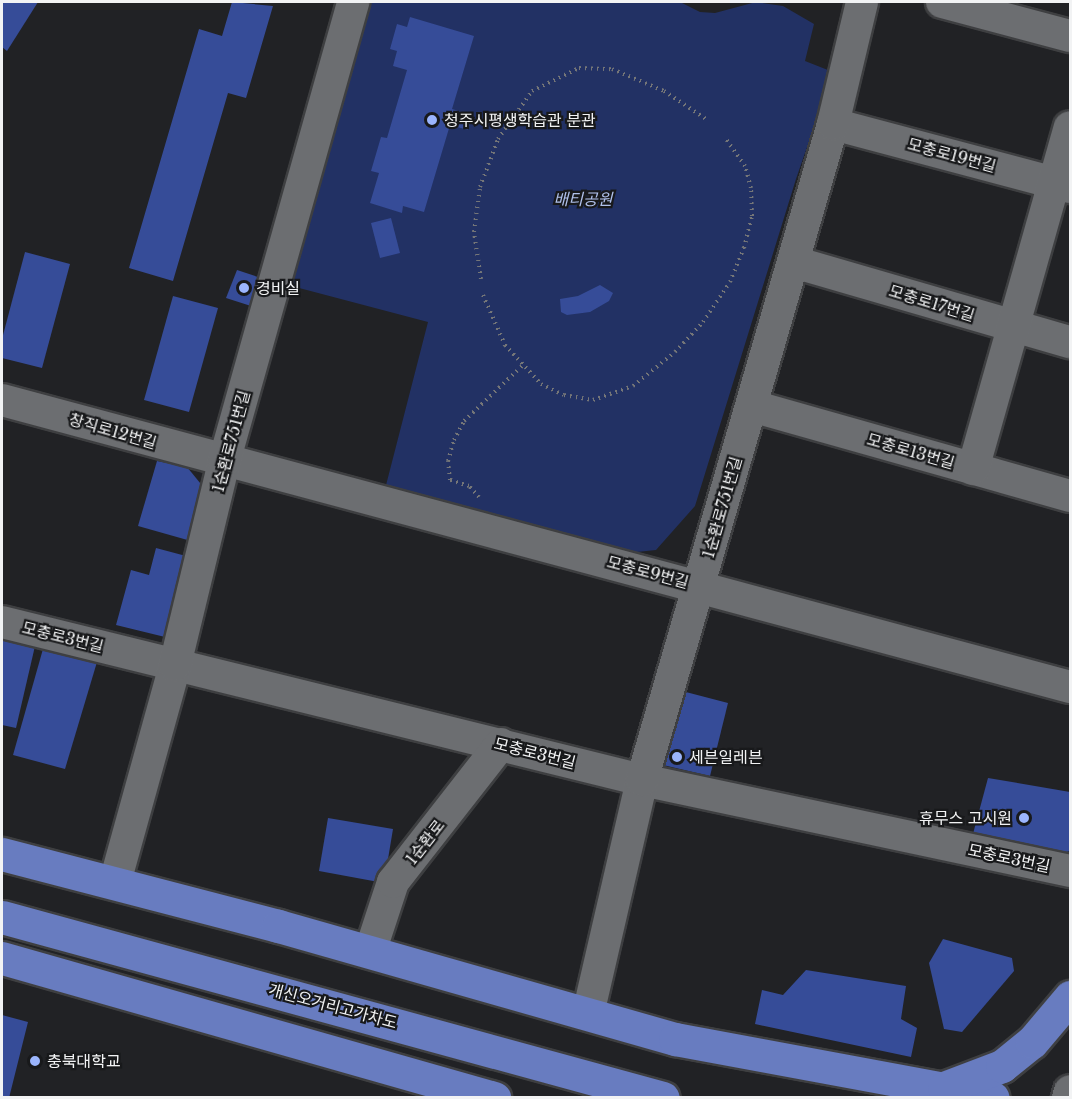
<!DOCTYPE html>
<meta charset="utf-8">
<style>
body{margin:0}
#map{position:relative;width:1072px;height:1099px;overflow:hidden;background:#212225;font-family:"Libre Baskerville","Noto Sans KR",serif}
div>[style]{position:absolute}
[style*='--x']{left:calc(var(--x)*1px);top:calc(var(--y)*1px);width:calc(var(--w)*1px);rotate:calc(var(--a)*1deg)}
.green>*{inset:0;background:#223164}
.building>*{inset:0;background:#364c98}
.path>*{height:4px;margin-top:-2px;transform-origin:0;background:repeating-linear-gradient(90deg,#757678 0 1.5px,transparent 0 6px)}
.roads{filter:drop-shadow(2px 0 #3e3f41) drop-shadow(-2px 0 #3e3f41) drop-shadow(0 2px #3e3f41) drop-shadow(0 -2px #3e3f41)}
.minor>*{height:32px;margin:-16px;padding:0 16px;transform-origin:16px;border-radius:16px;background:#6c6e71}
.major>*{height:33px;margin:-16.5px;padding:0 16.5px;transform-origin:16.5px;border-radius:16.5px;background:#687cc0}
.dots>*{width:16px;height:16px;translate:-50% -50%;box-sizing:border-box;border:3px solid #18191b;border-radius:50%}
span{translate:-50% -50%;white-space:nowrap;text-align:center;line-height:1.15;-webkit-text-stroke:4.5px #18191b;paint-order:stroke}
.poi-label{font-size:16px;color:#f2f3f4}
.left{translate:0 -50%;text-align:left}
.right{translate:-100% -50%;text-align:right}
.street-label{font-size:16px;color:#f2f3f4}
.park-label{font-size:16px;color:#b0c1eb;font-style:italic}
.frame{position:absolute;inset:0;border:3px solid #f2f3f4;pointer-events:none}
</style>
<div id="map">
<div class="green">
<div style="clip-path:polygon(364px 2px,680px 2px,700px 12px,715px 13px,756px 2px,783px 6px,814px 24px,805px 61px,833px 72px,796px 179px,695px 506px,656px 550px,627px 553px,384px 493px,428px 322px,284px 284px)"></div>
</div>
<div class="building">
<div style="clip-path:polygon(2px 2px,38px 2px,7px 51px,2px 47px)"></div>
<div style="clip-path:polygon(232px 2px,273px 6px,246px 98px,228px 93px,173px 281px,129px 268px,199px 29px,222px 36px)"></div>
<div style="clip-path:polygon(410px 17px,474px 36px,452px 109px,472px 115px,468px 130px,450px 125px,424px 212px,403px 206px,402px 213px,370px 203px,379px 173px,371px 171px,381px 137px,387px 138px,407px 70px,393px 66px,397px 51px,390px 49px,397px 24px,407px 27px)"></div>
<div style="clip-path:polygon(391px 218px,400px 253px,380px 258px,371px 223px)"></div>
<div style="clip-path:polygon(25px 252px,70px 264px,42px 368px,2px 358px,2px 339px)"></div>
<div style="clip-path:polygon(237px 270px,261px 278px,251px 306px,226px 298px)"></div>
<div style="clip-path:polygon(600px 285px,613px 293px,609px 301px,590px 312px,567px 315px,561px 312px,560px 299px,578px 296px)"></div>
<div style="clip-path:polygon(173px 296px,218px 308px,189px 412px,144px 400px)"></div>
<div style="clip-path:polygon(157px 461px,187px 467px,205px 489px,191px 541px,138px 526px)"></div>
<div style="clip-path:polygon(156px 548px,186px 556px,165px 637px,116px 625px,131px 570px,149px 575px)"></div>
<div style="clip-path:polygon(2px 639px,35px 646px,16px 728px,2px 725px)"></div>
<div style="clip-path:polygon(43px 649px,97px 662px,65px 769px,13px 755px)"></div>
<div style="clip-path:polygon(682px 691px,728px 703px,710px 776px,663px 765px)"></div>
<div style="clip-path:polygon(988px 778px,1070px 792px,1070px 851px,1040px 859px,970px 845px)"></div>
<div style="clip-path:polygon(328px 818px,393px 829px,384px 883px,319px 871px)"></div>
<div style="clip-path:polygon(943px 939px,1012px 958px,1014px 971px,962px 1032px,944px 1029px,929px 963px)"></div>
<div style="clip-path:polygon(806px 970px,906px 986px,901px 1019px,917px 1028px,911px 1057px,755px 1024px,762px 990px,783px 995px)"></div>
<div style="clip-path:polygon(2px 1015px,28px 1022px,9px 1098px,2px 1098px)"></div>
</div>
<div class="path">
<div style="--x:481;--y:279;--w:48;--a:-98.5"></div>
<div style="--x:474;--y:232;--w:45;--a:-82.4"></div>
<div style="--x:480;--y:187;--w:51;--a:-69.4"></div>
<div style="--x:498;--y:139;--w:59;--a:-54.7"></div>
<div style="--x:532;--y:91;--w:52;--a:-26.1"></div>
<div style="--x:579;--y:68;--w:33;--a:2"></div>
<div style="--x:612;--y:69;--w:56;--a:22.9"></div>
<div style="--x:664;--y:91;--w:50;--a:33.7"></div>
<div style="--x:483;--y:295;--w:55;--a:66.3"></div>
<div style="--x:505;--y:345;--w:53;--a:47.3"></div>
<div style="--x:541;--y:384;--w:25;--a:26"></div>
<div style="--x:564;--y:395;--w:29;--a:10"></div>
<div style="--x:593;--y:400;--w:42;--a:-19.3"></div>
<div style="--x:633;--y:386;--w:54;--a:-39"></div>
<div style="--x:675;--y:352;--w:41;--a:-47"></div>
<div style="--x:703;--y:322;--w:48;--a:-56"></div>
<div style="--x:730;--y:282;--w:37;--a:-68"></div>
<div style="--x:744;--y:248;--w:33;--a:-76"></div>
<div style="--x:752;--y:216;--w:28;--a:-92"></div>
<div style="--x:751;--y:188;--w:23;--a:-105"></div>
<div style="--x:745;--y:166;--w:35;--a:-125"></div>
<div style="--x:479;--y:497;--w:15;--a:-132"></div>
<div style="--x:469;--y:486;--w:20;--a:-162"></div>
<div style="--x:450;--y:480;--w:19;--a:-96"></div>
<div style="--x:448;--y:461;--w:22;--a:-74"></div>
<div style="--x:454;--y:440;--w:21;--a:-62"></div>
<div style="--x:464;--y:421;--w:80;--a:-43.5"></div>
</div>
<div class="roads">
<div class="minor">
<div style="--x:942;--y:2;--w:132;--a:14.9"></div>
<div style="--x:833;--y:124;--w:245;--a:14.9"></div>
<div style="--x:794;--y:262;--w:287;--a:16.2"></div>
<div style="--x:2;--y:400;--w:1106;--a:15.04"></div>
<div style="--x:752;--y:406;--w:330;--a:15.8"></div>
<div style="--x:973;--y:469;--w:355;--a:-74.2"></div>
<div style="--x:2;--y:622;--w:659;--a:13.87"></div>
<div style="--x:642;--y:780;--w:438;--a:12"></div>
<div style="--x:115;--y:882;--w:225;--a:-74.5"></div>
<div style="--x:175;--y:665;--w:209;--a:-76.4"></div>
<div style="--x:224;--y:462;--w:478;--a:-74.3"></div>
<div style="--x:370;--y:952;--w:74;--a:-71.8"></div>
<div style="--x:393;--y:882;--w:175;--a:-52"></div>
<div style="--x:588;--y:1014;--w:240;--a:-77"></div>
<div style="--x:642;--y:780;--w:683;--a:-73.77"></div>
<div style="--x:833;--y:124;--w:125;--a:-76.6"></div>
<div style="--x:1068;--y:1098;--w:7;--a:-74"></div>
</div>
<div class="major">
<div style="--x:2;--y:854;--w:285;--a:14.6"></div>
<div style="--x:278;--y:926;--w:413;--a:15.9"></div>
<div style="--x:675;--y:1039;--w:323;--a:10.5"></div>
<div style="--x:2;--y:917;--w:685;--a:15.31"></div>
<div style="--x:2;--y:958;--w:512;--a:15.88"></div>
<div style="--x:944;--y:1088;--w:62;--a:-20.8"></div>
<div style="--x:1002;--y:1066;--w:38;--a:-39"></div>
<div style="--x:1032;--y:1042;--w:59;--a:-49.8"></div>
</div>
</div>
<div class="dots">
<div style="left:432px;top:120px;background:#9bb5fd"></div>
<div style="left:244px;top:288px;background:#9bb5fd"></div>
<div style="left:677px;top:757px;background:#9bb5fd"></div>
<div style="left:1024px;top:818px;background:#9bb5fd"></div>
<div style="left:35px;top:1061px;background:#9bb5fd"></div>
</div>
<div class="poi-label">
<span class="left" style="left:444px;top:120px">청주시평생학습관 분관</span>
<span class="left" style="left:256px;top:288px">경비실</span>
<span class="left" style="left:689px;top:757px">세븐일레븐</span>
<span class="right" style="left:1012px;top:818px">휴무스 고시원</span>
<span class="left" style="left:47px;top:1061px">충북대학교</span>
</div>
<div class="street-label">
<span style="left:952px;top:155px;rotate:15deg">모충로19번길</span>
<span style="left:932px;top:303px;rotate:17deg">모충로17번길</span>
<span style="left:113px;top:431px;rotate:16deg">창직로12번길</span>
<span style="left:231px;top:441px;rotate:-75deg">1순환로751번길</span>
<span style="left:911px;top:451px;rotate:16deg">모충로13번길</span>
<span style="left:722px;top:507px;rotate:-74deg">1순환로751번길</span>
<span style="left:648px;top:572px;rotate:15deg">모충로9번길</span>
<span style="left:63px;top:637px;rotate:14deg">모충로3번길</span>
<span style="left:535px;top:753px;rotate:14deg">모충로3번길</span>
<span style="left:425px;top:842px;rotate:-52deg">1순환로</span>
<span style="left:1009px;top:858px;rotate:12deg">모충로3번길</span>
<span style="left:333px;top:1006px;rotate:15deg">개신오거리고가차도</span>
</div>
<div class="park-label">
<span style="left:583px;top:199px">배티공원</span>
</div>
<div class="frame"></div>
</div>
